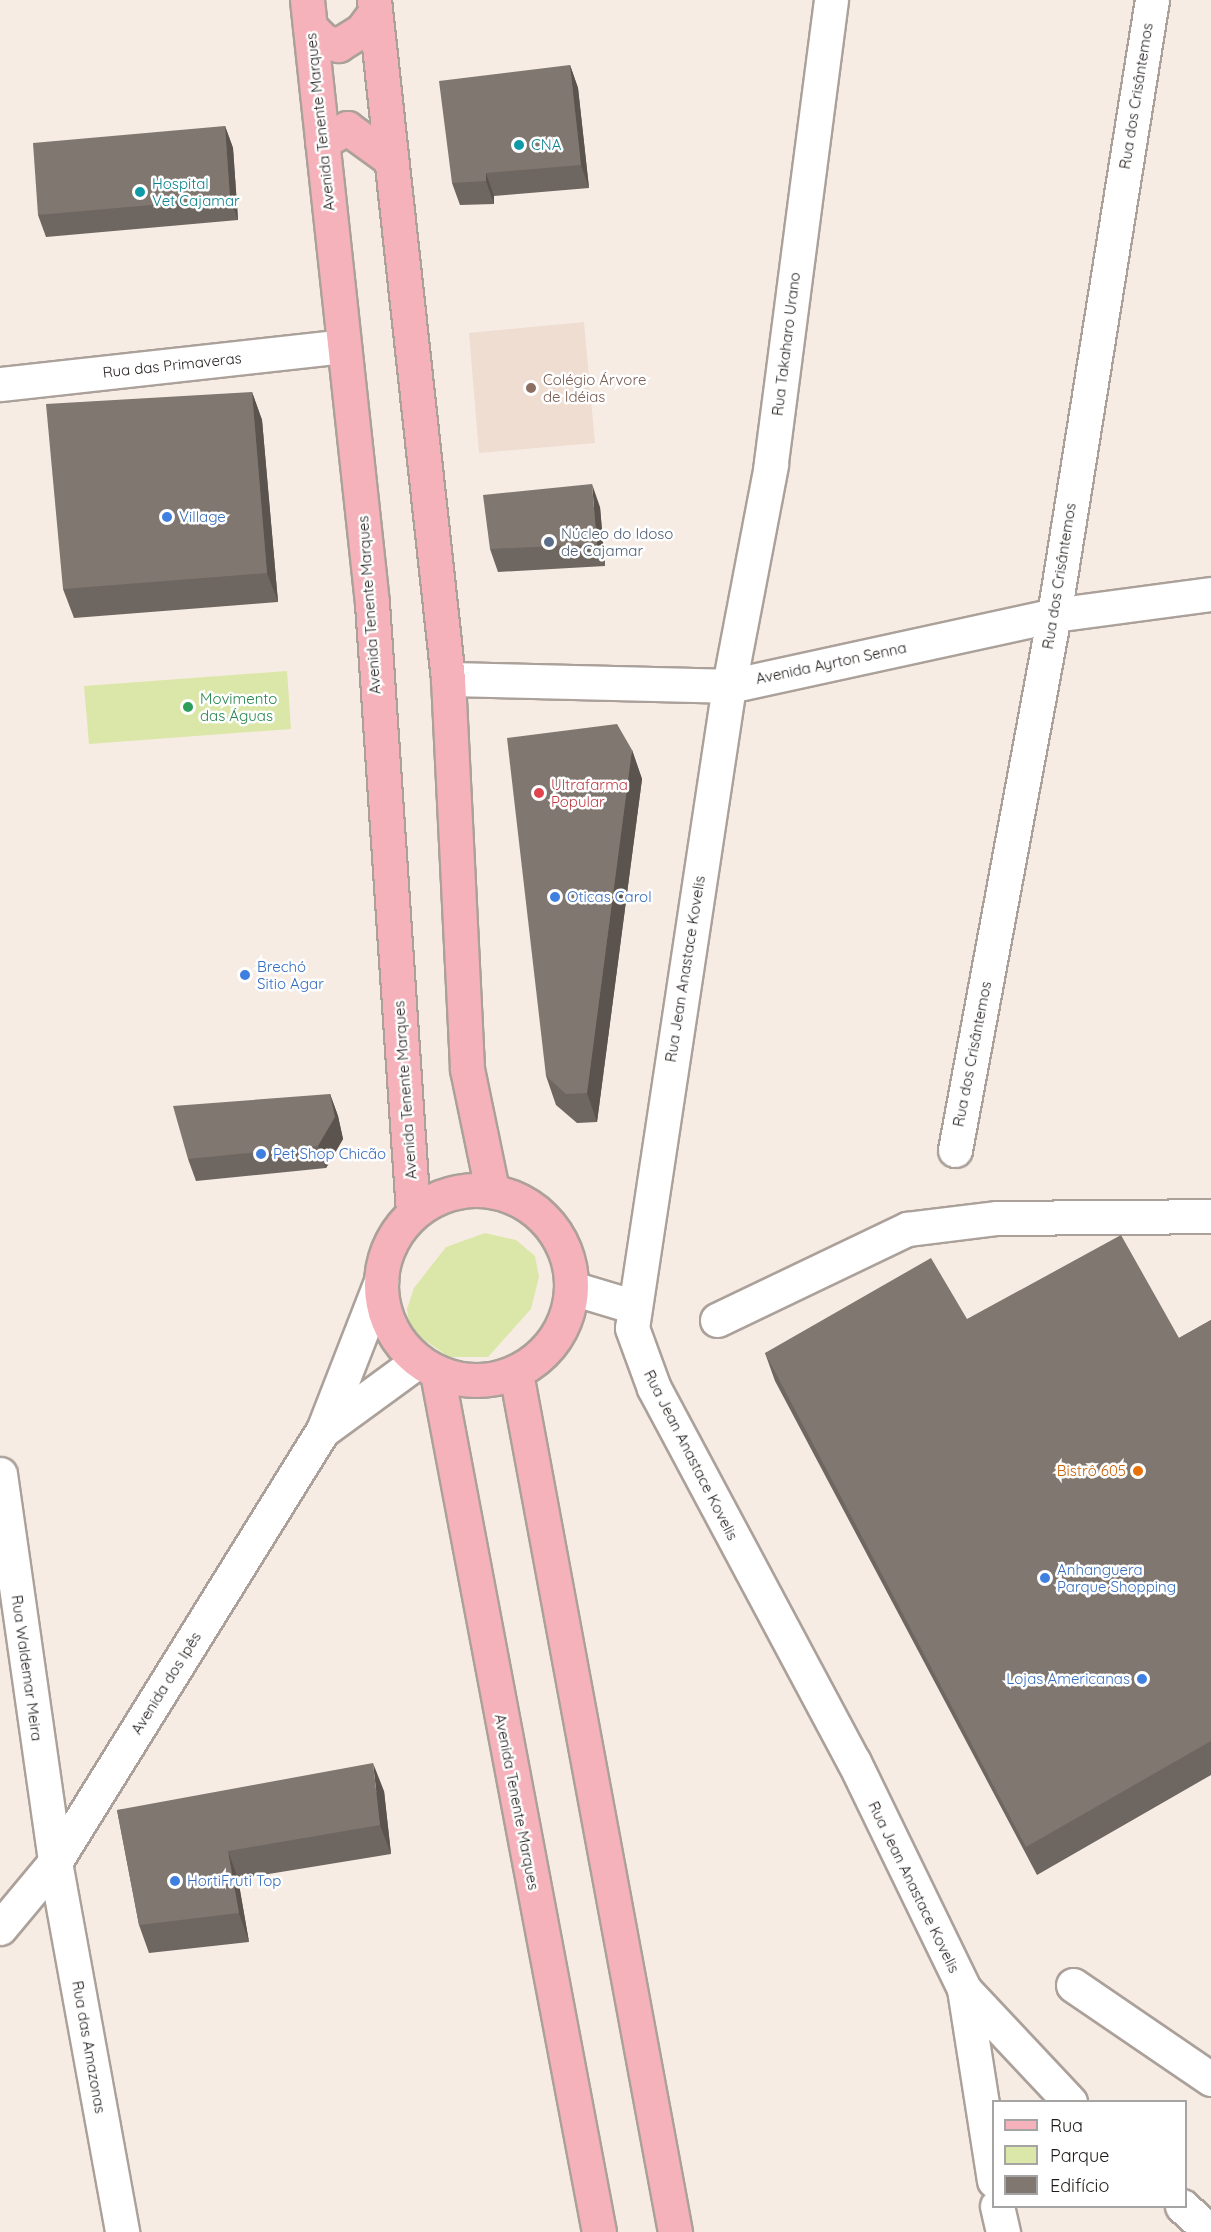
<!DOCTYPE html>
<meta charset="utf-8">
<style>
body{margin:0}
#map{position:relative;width:1211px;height:2232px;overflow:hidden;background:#f7ece4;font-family:Quicksand,sans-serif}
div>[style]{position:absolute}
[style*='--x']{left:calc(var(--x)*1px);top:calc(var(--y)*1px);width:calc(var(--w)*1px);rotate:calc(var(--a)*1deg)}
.built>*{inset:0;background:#eeddd0}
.green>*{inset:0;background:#dbe7a8}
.roads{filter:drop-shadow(2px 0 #aba19a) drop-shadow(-2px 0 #aba19a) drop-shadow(0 2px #aba19a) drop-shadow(0 -2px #aba19a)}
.minor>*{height:33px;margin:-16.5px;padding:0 16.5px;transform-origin:16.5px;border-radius:16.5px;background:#fff}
.major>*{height:33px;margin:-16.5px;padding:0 16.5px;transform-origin:16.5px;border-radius:16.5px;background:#f6b2ba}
.major>.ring{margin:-16.5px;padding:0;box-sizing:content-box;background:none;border:33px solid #f6b2ba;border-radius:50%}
.wall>*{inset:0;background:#6e6660}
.shaded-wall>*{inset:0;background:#5a534e}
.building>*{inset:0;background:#807770}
.dots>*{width:16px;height:16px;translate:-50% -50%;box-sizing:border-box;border:3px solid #fff;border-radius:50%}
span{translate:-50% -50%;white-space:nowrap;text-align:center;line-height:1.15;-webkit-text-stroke:5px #fff;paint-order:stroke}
.street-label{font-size:15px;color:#1f1b19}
.culture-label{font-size:15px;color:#0d838f}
.left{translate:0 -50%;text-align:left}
.education-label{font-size:15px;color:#785e54}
.shop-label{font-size:15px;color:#366cbe}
.right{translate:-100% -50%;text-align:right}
.service-label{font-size:15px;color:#4e5e75}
.leisure-label{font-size:15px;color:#27864d}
.health-label{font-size:15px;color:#be3a42}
.food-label{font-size:15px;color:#c56008}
.legend{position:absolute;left:992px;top:2100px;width:195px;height:108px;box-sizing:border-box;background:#fff;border:2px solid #a5a4a3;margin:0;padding:8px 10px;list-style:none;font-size:18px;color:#1f1b19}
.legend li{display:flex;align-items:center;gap:12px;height:30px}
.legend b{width:30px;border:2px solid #a5a4a3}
</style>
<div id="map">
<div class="built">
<div style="clip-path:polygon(584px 322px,595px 443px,479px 453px,469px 333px)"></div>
</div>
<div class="green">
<div style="clip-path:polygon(287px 671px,291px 729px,89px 744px,84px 686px)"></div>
<div style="clip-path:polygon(485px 1233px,516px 1240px,535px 1256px,539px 1277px,531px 1309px,488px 1357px,449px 1357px,410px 1330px,407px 1309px,414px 1288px,446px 1247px)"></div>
</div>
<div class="roads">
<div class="minor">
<div style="--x:831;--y:0;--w:469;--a:97.4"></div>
<div style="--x:771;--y:465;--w:225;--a:100.8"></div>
<div style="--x:729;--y:686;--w:649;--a:98.59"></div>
<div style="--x:632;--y:1328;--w:64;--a:69.9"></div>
<div style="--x:654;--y:1388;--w:424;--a:61.9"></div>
<div style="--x:854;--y:1762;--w:252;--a:64.1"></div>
<div style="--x:964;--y:1989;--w:155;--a:46.8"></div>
<div style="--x:0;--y:384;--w:345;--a:-6.3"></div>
<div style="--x:448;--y:679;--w:281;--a:1.4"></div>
<div style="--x:729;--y:686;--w:333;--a:-12.3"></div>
<div style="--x:1054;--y:615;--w:158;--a:-7.6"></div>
<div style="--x:955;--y:1150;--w:544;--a:-79.52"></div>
<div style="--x:1054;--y:615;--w:623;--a:-80.95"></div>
<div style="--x:572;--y:1288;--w:63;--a:16.7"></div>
<div style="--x:717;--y:1320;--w:211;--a:-25.6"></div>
<div style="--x:907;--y:1229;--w:91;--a:-7"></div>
<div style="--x:997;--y:1218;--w:214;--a:-0.5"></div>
<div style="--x:325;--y:1429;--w:115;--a:-36.2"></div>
<div style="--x:0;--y:1474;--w:392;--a:81.9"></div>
<div style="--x:55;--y:1862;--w:376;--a:79.7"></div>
<div style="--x:0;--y:1928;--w:86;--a:-50.2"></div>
<div style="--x:55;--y:1862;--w:508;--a:-58.19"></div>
<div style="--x:323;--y:1430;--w:160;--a:-68.7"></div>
<div style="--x:1073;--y:1985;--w:167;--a:34.3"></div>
<div style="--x:964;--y:1989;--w:194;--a:81.1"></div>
<div style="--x:997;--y:2206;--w:27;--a:77"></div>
<div style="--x:1182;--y:2206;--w:39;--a:42"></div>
</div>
<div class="major">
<div style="--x:307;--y:0;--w:606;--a:83.85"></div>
<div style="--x:372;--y:603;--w:611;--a:86.15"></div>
<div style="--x:374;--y:0;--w:683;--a:83.78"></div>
<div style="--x:448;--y:679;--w:390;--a:87.2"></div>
<div style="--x:467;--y:1069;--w:124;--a:78.3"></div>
<div style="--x:310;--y:27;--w:20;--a:45"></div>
<div style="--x:324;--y:41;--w:15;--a:16"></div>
<div style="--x:338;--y:45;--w:28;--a:-32"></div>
<div style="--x:362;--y:30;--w:22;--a:-54"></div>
<div style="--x:322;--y:142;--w:29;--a:-29"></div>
<div style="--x:347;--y:128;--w:49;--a:35.9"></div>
<div class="ring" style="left:381px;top:1190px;width:157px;height:157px"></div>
<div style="--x:437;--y:1373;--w:874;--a:79.32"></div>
<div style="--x:516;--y:1373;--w:874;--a:79.51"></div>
</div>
</div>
<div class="wall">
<div style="clip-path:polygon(570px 65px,578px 88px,589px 188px,494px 196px,494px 204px,460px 205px,452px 183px)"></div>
<div style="clip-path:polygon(225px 126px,233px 148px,238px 220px,46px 237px,38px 215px)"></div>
<div style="clip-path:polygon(252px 392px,262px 420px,278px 602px,74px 618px,63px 589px)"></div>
<div style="clip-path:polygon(600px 507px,605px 566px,498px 572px,490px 549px)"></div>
<div style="clip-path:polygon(632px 750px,642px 779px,597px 1122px,577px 1123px,556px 1105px,546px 1076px)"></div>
<div style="clip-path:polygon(330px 1094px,338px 1116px,343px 1139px,326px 1168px,196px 1181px,188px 1159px)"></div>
<div style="clip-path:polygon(967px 1319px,1179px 1338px,1211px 1320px,1211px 1775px,1037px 1875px,775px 1381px,765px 1353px)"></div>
<div style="clip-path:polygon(384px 1791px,391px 1854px,238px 1879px,249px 1942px,149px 1953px,139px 1925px,117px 1810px)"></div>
</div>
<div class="shaded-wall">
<div style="clip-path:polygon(570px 65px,578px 88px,589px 188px,581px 165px)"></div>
<div style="clip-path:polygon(225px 126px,233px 148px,238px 220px,230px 198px)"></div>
<div style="clip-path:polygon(486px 173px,494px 196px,494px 204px,486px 181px)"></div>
<div style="clip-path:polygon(252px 392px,262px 420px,278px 602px,267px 573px)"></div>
<div style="clip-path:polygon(592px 484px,600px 507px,605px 566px,597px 544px)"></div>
<div style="clip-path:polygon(632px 750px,642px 779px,597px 1122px,587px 1093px)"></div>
<div style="clip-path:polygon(330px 1094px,338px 1116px,343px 1139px,326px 1168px,318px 1146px)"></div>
<div style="clip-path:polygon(373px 1763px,384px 1791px,391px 1854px,380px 1825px)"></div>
<div style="clip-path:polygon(228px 1851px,238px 1879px,249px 1942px,239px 1913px)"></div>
</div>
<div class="building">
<div style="clip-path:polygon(570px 65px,581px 165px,486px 173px,486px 181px,452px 183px,439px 81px)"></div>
<div style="clip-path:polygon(225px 126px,230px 198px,38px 215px,33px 143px)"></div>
<div style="clip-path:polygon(252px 392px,267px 573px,63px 589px,46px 404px)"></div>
<div style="clip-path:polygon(592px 484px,597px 544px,490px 549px,483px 495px)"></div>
<div style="clip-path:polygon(617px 724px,632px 750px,587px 1093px,566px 1094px,546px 1076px,507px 738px)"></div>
<div style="clip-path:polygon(330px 1094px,335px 1117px,318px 1146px,188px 1159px,173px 1106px)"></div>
<div style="clip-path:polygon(1121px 1235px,1179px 1338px,1211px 1320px,1211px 1741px,1026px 1847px,765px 1353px,931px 1258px,967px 1319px)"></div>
<div style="clip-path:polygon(373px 1763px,380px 1825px,228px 1851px,239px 1913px,139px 1925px,117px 1810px)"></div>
</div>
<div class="dots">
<div style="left:519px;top:145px;background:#0f9aa8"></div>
<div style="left:140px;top:192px;background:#0f9aa8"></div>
<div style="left:531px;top:388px;background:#8d6e63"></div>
<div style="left:167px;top:517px;background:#3f7fe0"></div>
<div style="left:549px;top:542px;background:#5c6f8a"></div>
<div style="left:188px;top:707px;background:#2e9e5b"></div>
<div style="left:539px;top:793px;background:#e0444e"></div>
<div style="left:555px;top:897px;background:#3f7fe0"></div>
<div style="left:245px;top:975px;background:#3f7fe0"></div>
<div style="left:261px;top:1154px;background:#3f7fe0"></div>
<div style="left:1138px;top:1471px;background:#e8710a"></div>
<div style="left:1045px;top:1578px;background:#3f7fe0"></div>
<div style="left:1142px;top:1679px;background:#3f7fe0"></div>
<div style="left:175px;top:1881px;background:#3f7fe0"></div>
</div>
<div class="street-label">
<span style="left:1136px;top:96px;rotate:-81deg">Rua dos Crisântemos</span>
<span style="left:320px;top:122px;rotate:-96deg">Avenida Tenente Marques</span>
<span style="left:786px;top:344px;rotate:-83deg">Rua Takaharo Urano</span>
<span style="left:172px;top:365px;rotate:-6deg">Rua das Primaveras</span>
<span style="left:1059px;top:576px;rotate:-81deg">Rua dos Crisântemos</span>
<span style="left:369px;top:605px;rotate:-94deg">Avenida Tenente Marques</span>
<span style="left:831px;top:663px;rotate:-12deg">Avenida Ayrton Senna</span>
<span style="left:685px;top:969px;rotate:-81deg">Rua Jean Anastace Kovelis</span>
<span style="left:972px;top:1054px;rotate:-79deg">Rua dos Crisântemos</span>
<span style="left:405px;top:1090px;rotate:-94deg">Avenida Tenente Marques</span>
<span style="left:691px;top:1455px;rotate:63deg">Rua Jean Anastace Kovelis</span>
<span style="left:27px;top:1668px;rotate:82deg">Rua Waldemar Meira</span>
<span style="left:166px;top:1683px;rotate:-58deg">Avenida dos Ipês</span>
<span style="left:517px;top:1802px;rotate:79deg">Avenida Tenente Marques</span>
<span style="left:914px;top:1887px;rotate:64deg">Rua Jean Anastace Kovelis</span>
<span style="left:89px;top:2047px;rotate:80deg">Rua das Amazonas</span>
</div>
<div class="culture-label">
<span class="left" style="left:531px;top:145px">CNA</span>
<span class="left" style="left:152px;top:192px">Hospital<br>Vet Cajamar</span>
</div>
<div class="education-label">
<span class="left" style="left:543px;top:388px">Colégio Árvore<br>de Idéias</span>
</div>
<div class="shop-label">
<span class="left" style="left:179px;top:517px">Village</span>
<span class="left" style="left:567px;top:897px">Oticas Carol</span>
<span class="left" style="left:257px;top:975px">Brechó<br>Sitio Agar</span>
<span class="left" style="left:273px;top:1154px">Pet Shop Chicão</span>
<span class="left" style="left:1057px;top:1578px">Anhanguera<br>Parque Shopping</span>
<span class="right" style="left:1130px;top:1679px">Lojas Americanas</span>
<span class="left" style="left:187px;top:1881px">HortiFruti Top</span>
</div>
<div class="service-label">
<span class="left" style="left:561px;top:542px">Núcleo do Idoso<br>de Cajamar</span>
</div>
<div class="leisure-label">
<span class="left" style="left:200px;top:707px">Movimento<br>das Águas</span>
</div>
<div class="health-label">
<span class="left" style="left:551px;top:793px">Ultrafarma<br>Popular</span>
</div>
<div class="food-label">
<span class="right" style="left:1126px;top:1471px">Bistrô 605</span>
</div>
<ul class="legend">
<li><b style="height:8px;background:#f6b2ba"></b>Rua</li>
<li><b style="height:16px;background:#dbe7a8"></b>Parque</li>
<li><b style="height:16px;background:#807770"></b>Edifício</li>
</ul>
</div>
